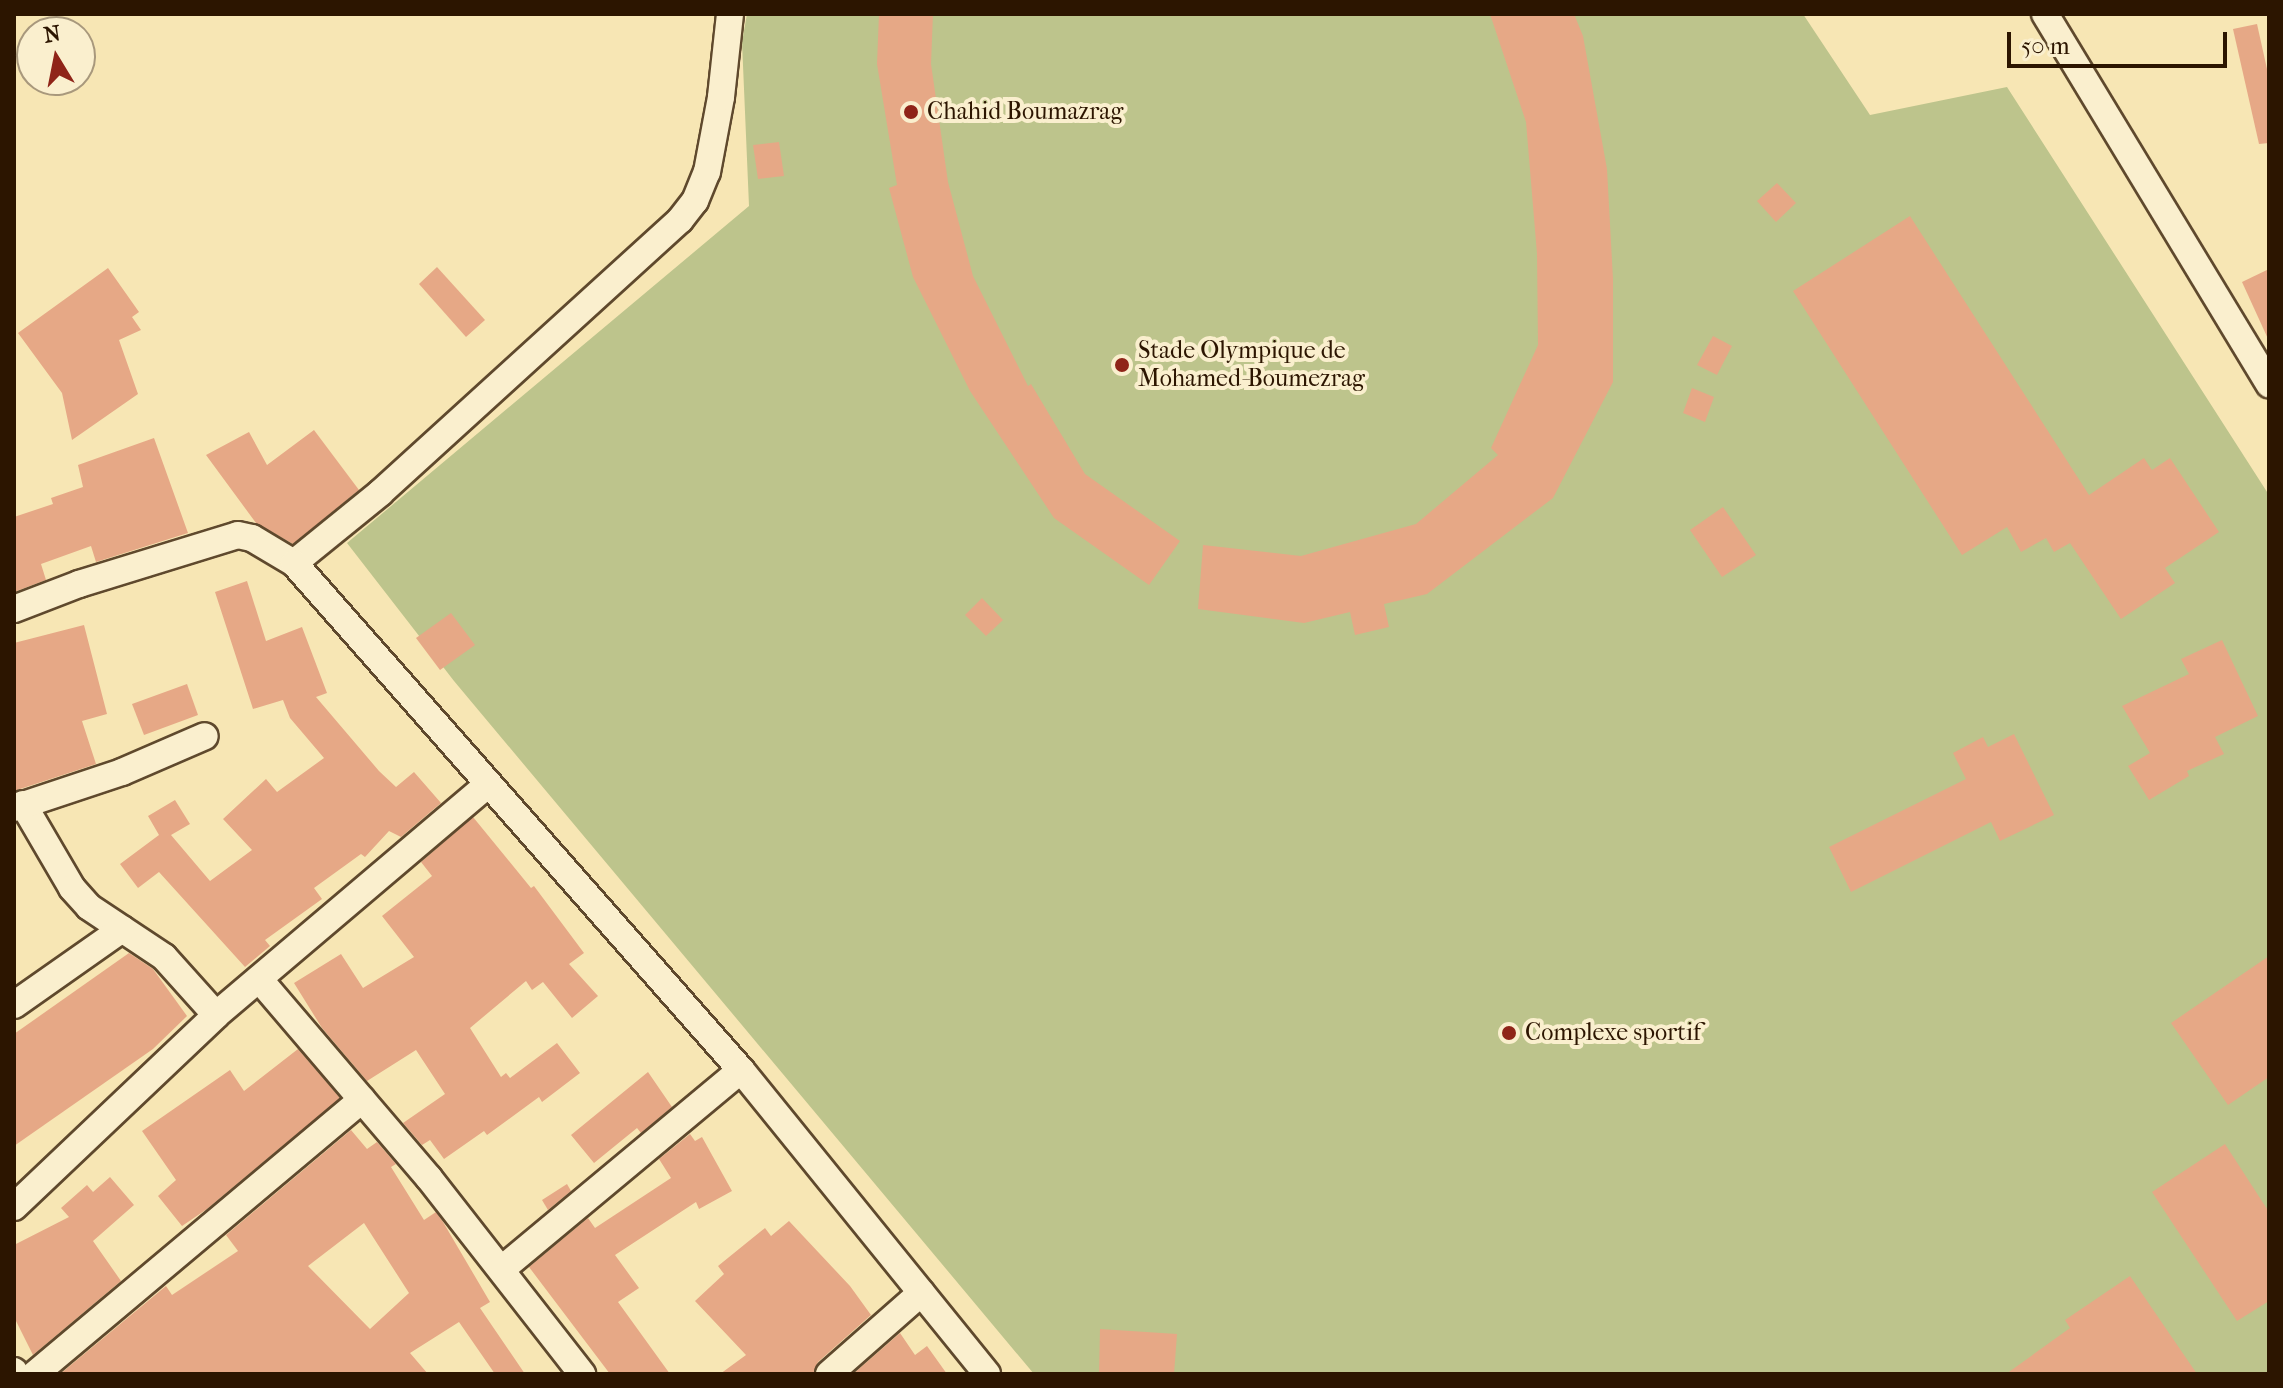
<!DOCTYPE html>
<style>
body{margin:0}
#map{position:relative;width:2283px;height:1388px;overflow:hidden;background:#f7e6b4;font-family:"IM FELL French Canon",serif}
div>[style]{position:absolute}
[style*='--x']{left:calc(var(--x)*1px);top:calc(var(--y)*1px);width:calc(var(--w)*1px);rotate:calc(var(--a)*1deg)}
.green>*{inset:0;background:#bdc48c}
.building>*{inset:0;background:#e6a886}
.roads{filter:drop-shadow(2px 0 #5f492d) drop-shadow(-2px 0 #5f492d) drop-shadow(0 2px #5f492d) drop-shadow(0 -2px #5f492d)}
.street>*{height:26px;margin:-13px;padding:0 13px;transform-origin:13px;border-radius:13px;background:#faefce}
.dots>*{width:22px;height:22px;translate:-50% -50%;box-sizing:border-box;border:4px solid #faefce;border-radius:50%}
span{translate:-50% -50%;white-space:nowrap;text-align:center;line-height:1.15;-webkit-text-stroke:8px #faefce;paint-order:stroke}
.poi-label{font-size:24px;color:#2c1500}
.left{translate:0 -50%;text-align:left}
.frame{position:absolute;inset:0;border:16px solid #2c1500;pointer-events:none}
.north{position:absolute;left:16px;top:16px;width:80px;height:80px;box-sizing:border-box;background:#faefce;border:2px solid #a8987c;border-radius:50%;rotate:350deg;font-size:22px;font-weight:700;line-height:32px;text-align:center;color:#2c1500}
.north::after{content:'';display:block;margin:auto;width:28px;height:36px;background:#8f2418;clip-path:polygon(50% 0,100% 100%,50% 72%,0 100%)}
.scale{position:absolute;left:2007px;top:32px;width:220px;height:36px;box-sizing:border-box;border:4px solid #2c1500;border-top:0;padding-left:10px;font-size:24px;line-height:28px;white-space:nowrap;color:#2c1500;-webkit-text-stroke:6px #faefce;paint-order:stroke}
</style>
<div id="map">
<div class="green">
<div style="clip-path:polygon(747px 14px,1803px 14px,1870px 115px,2007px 87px,2269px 495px,2269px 1374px,1034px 1374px,454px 681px,347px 543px,749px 206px,742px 42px)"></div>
</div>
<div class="building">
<div style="clip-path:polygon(879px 14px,933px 14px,931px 64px,948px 182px,973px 276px,1028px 386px,1031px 384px,1085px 474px,1180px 541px,1149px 585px,1054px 518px,970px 391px,913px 277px,889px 188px,897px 185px,877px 64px)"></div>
<div style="clip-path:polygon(1490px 14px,1574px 14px,1583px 36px,1607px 169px,1613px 279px,1613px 382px,1553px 498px,1427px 594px,1384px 604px,1389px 627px,1355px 635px,1350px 612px,1304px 623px,1198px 609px,1203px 545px,1301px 556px,1416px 524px,1498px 455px,1491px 448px,1538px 345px,1537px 254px,1526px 122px)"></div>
<div style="clip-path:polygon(2257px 24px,2269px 78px,2269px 143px,2259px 144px,2233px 29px)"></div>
<div style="clip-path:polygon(779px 142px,784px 176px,758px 179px,753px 145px)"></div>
<div style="clip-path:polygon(1777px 183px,1796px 203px,1776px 222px,1757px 201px)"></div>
<div style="clip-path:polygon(1910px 216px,2089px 495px,2144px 458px,2152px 470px,2170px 458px,2219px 532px,2165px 568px,2175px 583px,2121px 619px,2070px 543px,2054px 552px,2046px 538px,2021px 552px,2007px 527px,1962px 555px,1793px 291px)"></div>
<div style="clip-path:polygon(437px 267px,485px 320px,466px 337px,419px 284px)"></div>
<div style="clip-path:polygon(108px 268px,139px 312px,132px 317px,141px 330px,119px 340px,138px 394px,72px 440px,62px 393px,18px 333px)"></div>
<div style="clip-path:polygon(2269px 269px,2269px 341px,2242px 282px)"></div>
<div style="clip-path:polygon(1713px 336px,1732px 346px,1717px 375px,1697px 365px)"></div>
<div style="clip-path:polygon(1692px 388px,1714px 397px,1705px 422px,1683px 413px)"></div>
<div style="clip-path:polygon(314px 430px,359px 490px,293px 544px,256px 523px,206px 455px,249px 432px,267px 465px)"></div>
<div style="clip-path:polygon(154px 438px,188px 533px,96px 562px,91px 546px,41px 564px,46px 580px,14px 592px,14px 517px,53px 504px,51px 498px,83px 487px,78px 465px)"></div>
<div style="clip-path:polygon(1723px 507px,1756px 555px,1722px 577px,1690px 530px)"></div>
<div style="clip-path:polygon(247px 581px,266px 641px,302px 627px,327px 693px,316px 697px,379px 771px,396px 787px,414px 772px,441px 803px,401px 837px,389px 831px,365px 857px,361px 854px,314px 888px,322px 899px,265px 940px,270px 946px,245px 967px,159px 872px,138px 888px,120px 864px,159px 835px,148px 816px,175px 800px,190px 824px,171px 835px,210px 881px,252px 850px,223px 819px,266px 779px,277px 792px,324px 758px,290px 718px,283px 700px,253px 709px,215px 592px)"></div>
<div style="clip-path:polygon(982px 598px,1003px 620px,986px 636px,965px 615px)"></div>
<div style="clip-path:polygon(451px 613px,475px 645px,440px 670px,416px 638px)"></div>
<div style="clip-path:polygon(84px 625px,107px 714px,82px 721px,96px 764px,14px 791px,14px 643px)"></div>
<div style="clip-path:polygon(2222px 640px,2258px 716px,2215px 737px,2224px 754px,2187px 771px,2189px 776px,2149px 800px,2128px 766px,2150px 753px,2122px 706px,2189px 674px,2181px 659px)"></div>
<div style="clip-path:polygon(187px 684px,198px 715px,144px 735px,132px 704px)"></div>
<div style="clip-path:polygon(2014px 734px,2054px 815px,2000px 841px,1991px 822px,1851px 892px,1829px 847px,1966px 779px,1953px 753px,1983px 737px,1988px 747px)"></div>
<div style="clip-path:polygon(473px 817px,531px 888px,534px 886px,584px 953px,569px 964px,598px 996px,572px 1018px,543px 982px,532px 990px,526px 981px,470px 1028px,501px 1077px,506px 1073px,510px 1078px,557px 1043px,580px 1073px,542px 1102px,539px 1097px,487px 1135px,484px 1131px,444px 1159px,430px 1140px,422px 1145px,403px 1123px,445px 1094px,416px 1050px,367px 1081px,322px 1028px,294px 983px,341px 954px,363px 988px,414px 957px,382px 916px,432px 876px,421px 862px)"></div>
<div style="clip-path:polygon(129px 953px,153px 969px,187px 1016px,153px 1049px,14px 1146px,14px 1034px)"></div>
<div style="clip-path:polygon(2269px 956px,2269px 1077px,2228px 1105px,2171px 1023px)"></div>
<div style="clip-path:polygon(298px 1049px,340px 1098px,207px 1209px,182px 1226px,158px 1196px,176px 1180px,142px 1131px,230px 1070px,244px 1091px)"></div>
<div style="clip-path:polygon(648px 1072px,672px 1107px,641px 1133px,637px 1128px,594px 1163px,571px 1135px)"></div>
<div style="clip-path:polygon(evenodd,351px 1130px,367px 1149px,377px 1142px,396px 1164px,391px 1167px,424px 1220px,436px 1212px,443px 1222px,490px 1302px,480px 1308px,525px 1374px,495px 1374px,459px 1322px,410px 1353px,428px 1374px,60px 1374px,166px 1286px,172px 1295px,238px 1251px,226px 1235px,351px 1130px,364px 1223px,409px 1293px,370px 1329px,308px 1266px,364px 1223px)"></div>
<div style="clip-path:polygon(690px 1134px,695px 1141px,702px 1137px,732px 1191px,699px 1209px,696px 1202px,615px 1255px,639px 1288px,618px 1302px,670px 1374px,610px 1374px,529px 1267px,588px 1218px,595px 1228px,671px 1178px,659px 1159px)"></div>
<div style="clip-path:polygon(2225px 1144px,2269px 1212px,2269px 1301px,2237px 1321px,2152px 1192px)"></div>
<div style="clip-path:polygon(110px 1177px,134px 1205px,93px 1241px,121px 1281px,33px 1355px,14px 1317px,14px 1245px,69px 1217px,61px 1208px,87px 1185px,93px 1192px)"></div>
<div style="clip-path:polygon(567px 1184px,571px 1191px,548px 1210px,542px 1200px)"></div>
<div style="clip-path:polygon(789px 1221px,850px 1286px,871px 1315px,818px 1362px,813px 1374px,720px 1374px,746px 1355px,695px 1301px,724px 1274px,718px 1266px,765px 1228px,771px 1236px)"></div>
<div style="clip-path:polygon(2130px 1276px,2197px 1374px,2006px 1374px,2070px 1328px,2065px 1320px)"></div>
<div style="clip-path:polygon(1100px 1329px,1177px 1334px,1174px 1374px,1099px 1374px)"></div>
<div style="clip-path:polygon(900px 1333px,915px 1355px,927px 1346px,947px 1374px,853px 1374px)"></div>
</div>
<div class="roads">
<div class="street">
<div style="--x:2045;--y:14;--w:433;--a:58.8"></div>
<div style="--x:294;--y:563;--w:111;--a:-39.1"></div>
<div style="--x:380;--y:493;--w:406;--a:-42.3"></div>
<div style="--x:680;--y:220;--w:24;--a:-52"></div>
<div style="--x:695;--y:201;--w:31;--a:-68"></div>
<div style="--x:707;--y:172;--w:76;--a:-79.4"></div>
<div style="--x:721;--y:97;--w:83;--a:-83.8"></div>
<div style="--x:14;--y:609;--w:70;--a:-21"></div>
<div style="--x:79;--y:584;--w:166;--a:-17.1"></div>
<div style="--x:238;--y:535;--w:14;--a:12"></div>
<div style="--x:252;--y:538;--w:49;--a:30.8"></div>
<div style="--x:294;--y:563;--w:676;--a:48.6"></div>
<div style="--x:741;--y:1070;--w:391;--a:51"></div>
<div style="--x:23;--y:804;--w:97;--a:59.7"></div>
<div style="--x:72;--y:888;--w:25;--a:48"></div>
<div style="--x:89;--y:907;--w:90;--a:33.7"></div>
<div style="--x:164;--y:957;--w:78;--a:48.1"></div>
<div style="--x:14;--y:808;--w:114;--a:-18.4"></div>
<div style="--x:122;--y:772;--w:90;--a:-23.4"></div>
<div style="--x:259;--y:979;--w:262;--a:49.5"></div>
<div style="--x:429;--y:1178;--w:249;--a:52"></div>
<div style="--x:14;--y:1005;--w:132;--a:-35.1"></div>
<div style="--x:14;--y:1207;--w:279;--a:-43.5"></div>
<div style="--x:216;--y:1015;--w:357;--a:-40.3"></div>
<div style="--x:502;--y:1269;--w:311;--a:-39.8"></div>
<div style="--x:14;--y:1371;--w:3;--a:72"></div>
<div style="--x:35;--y:1374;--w:427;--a:-40"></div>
<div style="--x:829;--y:1374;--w:123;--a:-41.4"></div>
</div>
</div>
<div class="dots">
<div style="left:911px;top:112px;background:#8f2418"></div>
<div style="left:1122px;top:365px;background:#8f2418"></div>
<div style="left:1509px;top:1033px;background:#8f2418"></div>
</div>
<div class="poi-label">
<span class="left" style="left:927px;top:112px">Chahid Boumazrag</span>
<span class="left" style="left:1138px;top:365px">Stade Olympique de<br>Mohamed-Boumezrag</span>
<span class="left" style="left:1525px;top:1033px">Complexe sportif</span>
</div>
<div class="frame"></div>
<div class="north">N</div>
<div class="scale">50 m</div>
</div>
